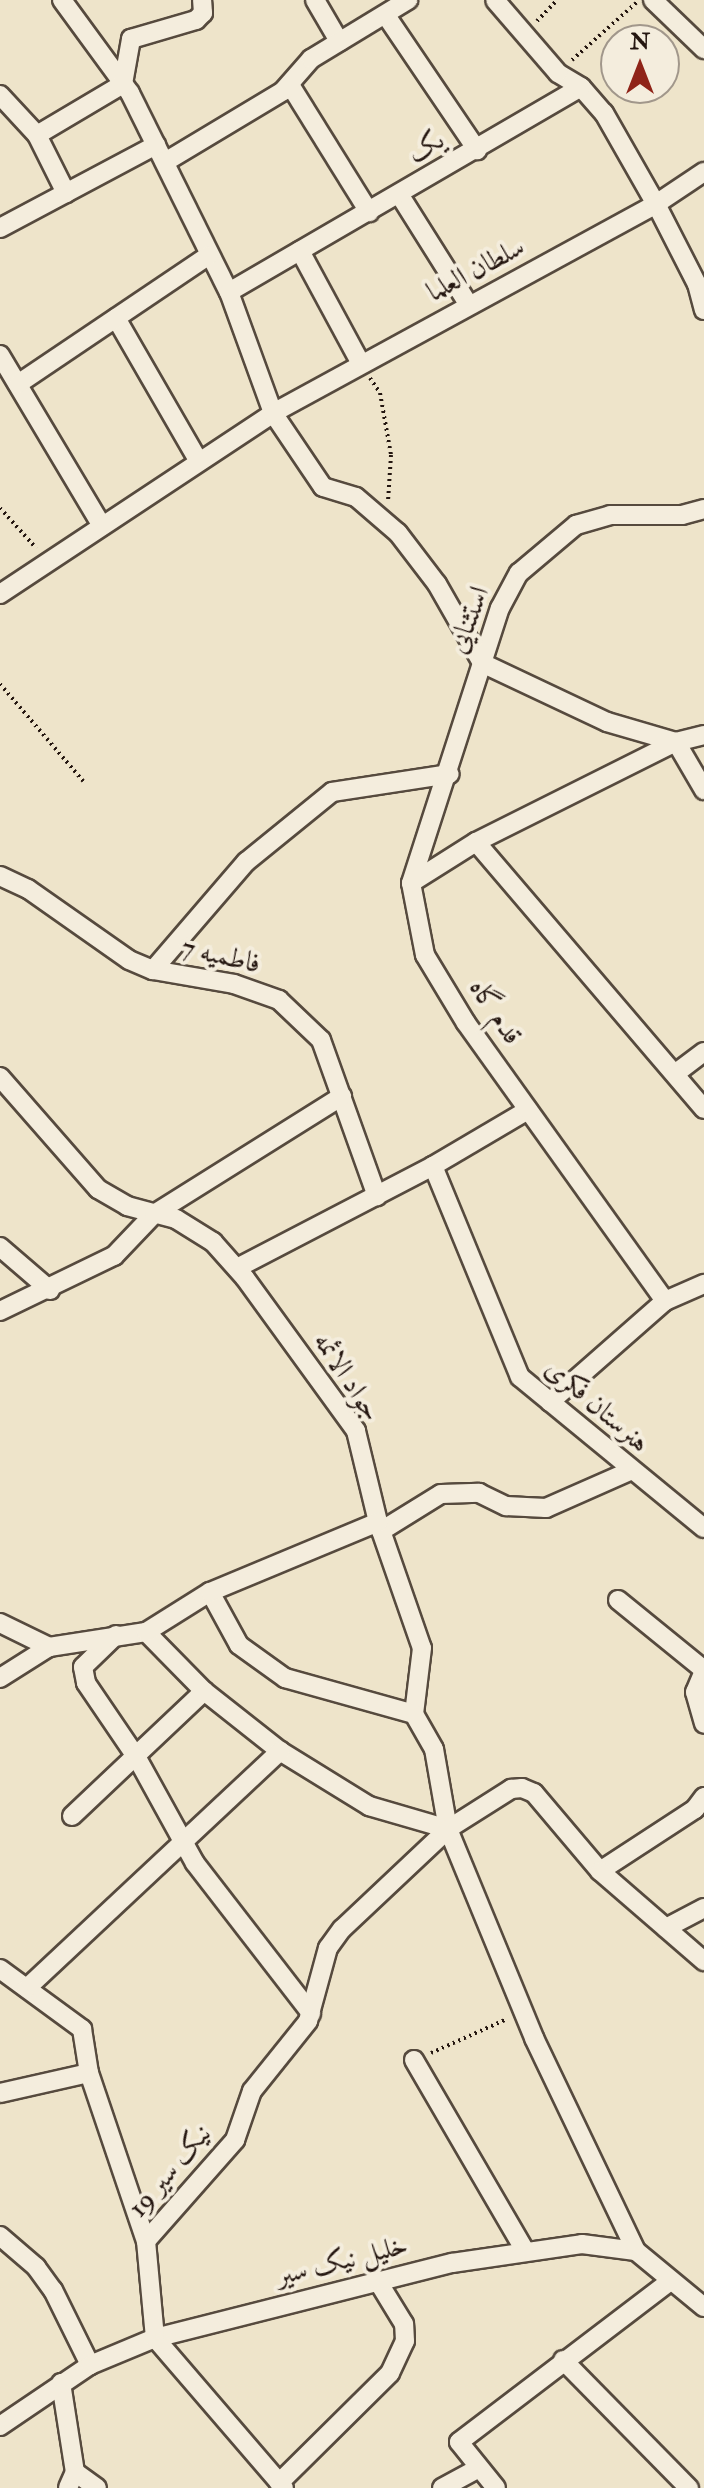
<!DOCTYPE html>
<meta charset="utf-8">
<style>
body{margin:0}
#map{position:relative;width:704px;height:2488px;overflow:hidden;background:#eee4ca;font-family:"IM FELL Double Pica",Amiri,serif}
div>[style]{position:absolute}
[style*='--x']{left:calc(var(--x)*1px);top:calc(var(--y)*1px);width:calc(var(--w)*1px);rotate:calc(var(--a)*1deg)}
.path>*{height:4px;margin-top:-2px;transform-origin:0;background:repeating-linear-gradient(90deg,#241610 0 2px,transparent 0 6px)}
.roads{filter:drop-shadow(2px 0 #564a3e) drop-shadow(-2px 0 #564a3e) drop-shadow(0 2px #564a3e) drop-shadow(0 -2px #564a3e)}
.street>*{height:18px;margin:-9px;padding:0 9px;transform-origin:9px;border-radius:9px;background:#f4eddd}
span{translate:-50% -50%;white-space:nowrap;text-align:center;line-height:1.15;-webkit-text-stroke:8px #f4eddd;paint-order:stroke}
.street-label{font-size:28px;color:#241610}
.north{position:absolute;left:600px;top:24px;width:80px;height:80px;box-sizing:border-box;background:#f4eddd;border:2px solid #a1978b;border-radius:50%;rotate:0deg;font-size:22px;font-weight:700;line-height:32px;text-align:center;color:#241610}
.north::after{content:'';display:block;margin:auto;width:28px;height:36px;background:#8f2418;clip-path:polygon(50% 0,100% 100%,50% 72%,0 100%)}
</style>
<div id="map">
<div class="path">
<div style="--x:537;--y:21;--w:29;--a:-46"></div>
<div style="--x:572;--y:60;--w:87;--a:-41.7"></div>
<div style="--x:370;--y:378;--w:18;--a:56"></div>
<div style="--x:380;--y:393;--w:63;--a:79.9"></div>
<div style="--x:391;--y:455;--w:46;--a:93.7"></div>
<div style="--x:0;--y:508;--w:54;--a:48"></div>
<div style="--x:0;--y:684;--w:128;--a:49.4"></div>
<div style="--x:431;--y:2053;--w:83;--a:-24.1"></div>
</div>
<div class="roads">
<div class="street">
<div style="--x:62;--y:0;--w:115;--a:53.8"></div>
<div style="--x:130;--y:93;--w:222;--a:63.6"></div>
<div style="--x:229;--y:292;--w:129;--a:70"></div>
<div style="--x:273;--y:413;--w:89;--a:56"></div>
<div style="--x:323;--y:487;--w:34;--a:17"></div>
<div style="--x:356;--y:497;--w:55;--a:40.6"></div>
<div style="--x:398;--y:533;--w:64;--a:52.6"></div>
<div style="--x:437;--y:584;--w:91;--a:60.3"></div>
<div style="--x:482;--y:663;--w:138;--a:25.3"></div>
<div style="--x:607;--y:722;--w:72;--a:16.2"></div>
<div style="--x:676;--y:742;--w:56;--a:59.7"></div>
<div style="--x:315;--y:0;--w:48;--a:59.7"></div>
<div style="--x:653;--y:0;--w:71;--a:43.9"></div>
<div style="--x:387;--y:17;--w:161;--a:55.9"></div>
<div style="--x:290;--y:85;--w:150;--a:58.1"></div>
<div style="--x:581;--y:87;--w:35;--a:49"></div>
<div style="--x:604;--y:113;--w:105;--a:60.3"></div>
<div style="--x:656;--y:204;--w:90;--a:62.9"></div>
<div style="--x:697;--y:284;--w:27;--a:75"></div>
<div style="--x:0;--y:95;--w:54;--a:47.2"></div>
<div style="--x:37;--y:135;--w:100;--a:-30.7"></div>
<div style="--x:123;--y:84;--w:46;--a:-79.9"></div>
<div style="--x:131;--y:39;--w:68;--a:-16.3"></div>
<div style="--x:196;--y:20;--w:10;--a:-45"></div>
<div style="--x:203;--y:13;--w:13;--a:-94"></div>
<div style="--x:37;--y:135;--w:65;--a:63.4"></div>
<div style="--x:165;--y:162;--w:138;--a:-31"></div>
<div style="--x:283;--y:91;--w:43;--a:-48.8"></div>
<div style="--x:311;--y:59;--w:114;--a:-31.3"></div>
<div style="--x:399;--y:194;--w:131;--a:57.8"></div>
<div style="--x:0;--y:228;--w:177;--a:-28"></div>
<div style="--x:300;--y:251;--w:128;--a:61.6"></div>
<div style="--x:229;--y:292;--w:407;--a:-30.2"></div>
<div style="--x:581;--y:87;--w:27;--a:-149"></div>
<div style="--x:558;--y:73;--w:96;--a:-130.8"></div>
<div style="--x:116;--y:318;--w:166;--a:60"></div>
<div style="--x:0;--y:355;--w:199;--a:59.2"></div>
<div style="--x:18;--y:384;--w:230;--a:-34"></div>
<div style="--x:0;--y:594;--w:328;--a:-33.5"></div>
<div style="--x:273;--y:413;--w:436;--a:-28.6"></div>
<div style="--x:656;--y:204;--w:58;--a:-33.7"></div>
<div style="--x:476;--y:842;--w:351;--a:49.5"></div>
<div style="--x:0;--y:876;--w:31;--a:25"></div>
<div style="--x:28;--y:889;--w:123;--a:35.1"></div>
<div style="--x:129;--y:960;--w:26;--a:23"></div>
<div style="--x:153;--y:970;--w:82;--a:9.8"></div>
<div style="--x:234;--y:984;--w:48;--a:19.6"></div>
<div style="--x:279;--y:1000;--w:58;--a:43.6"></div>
<div style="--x:321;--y:1040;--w:166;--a:70.3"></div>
<div style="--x:411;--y:883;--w:289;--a:-72.1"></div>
<div style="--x:500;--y:608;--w:40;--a:-62"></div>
<div style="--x:519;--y:573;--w:75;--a:-40.1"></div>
<div style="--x:576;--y:525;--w:35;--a:-16"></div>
<div style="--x:610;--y:515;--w:72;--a:0"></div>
<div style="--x:682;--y:515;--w:23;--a:-15"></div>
<div style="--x:153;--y:970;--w:143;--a:-49.3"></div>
<div style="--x:246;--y:862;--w:111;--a:-39.1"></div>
<div style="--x:332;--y:792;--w:119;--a:-8.7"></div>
<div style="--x:676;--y:1073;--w:35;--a:-37"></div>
<div style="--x:0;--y:1077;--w:149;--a:48.8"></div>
<div style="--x:98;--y:1189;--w:34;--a:30"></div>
<div style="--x:127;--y:1206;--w:51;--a:14.9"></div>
<div style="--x:176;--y:1219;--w:44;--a:31.9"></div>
<div style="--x:213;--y:1242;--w:48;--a:48.4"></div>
<div style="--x:245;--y:1278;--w:189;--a:54"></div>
<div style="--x:356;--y:1431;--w:94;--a:76.4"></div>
<div style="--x:378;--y:1522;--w:133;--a:70.8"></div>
<div style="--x:422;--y:1648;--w:66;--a:96.9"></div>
<div style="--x:414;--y:1714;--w:40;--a:60.3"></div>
<div style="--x:434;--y:1749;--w:81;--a:80.1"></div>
<div style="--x:448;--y:1829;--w:226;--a:67.6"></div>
<div style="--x:534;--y:2038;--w:236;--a:64.4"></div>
<div style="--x:433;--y:1166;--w:228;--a:67.6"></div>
<div style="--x:520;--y:1377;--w:238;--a:39.4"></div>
<div style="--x:0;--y:1247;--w:66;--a:40.7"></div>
<div style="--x:237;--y:1268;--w:221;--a:-27.5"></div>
<div style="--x:433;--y:1166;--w:110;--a:-30.5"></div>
<div style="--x:665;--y:1301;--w:43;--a:-23.6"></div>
<div style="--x:0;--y:1311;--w:127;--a:-25.8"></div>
<div style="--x:114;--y:1256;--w:58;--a:-46.4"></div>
<div style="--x:154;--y:1214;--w:222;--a:-32.1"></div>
<div style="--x:550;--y:1402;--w:153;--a:-41.3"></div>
<div style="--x:665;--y:1301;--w:342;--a:-125.6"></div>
<div style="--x:466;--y:1023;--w:79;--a:-121.1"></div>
<div style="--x:425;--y:955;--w:73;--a:-101"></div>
<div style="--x:411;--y:883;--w:77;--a:-32.2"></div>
<div style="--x:476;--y:842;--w:224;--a:-26.6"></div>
<div style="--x:676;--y:742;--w:29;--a:-14"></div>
<div style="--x:381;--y:1531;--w:70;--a:-31.7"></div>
<div style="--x:441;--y:1494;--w:38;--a:-2"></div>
<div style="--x:479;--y:1493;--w:30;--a:26"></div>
<div style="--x:506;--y:1506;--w:40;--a:2.9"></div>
<div style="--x:546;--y:1508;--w:92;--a:-23.8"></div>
<div style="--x:210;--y:1592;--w:60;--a:61.3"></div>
<div style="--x:239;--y:1645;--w:57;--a:35.7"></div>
<div style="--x:285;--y:1678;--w:134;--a:15.6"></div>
<div style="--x:618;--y:1600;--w:111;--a:39.1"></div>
<div style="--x:0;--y:1623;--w:55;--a:26.1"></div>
<div style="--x:146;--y:1632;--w:83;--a:45.5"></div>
<div style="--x:204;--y:1691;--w:97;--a:38.3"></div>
<div style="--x:280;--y:1751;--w:105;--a:31.7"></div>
<div style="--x:369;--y:1806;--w:82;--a:16.2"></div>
<div style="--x:116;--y:1635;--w:46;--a:135.9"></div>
<div style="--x:83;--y:1667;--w:16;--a:79"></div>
<div style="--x:86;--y:1683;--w:91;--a:55.8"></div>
<div style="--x:137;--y:1758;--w:120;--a:61.1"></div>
<div style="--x:195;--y:1863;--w:190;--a:52.3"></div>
<div style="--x:704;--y:1671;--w:23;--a:113"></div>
<div style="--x:695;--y:1692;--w:33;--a:74"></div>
<div style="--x:0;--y:1678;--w:58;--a:-32.3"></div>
<div style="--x:49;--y:1647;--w:98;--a:-8.8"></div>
<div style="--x:146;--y:1632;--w:75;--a:-32"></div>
<div style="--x:210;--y:1592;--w:182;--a:-22.6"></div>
<div style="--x:72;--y:1816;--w:182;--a:-43.4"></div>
<div style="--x:600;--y:1871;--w:113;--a:-33.1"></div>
<div style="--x:695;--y:1809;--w:15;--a:-53"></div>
<div style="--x:666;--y:1928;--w:43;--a:-27.8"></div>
<div style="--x:0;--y:1969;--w:102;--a:36.2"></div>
<div style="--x:82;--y:2029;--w:45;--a:81"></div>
<div style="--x:89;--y:2073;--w:177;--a:71.3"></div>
<div style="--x:27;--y:1988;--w:347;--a:-43.1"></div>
<div style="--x:414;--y:2060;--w:221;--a:59.8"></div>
<div style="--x:0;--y:2093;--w:91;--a:-12.7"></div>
<div style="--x:0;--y:2236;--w:48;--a:40.7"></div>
<div style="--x:36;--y:2267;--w:29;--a:54"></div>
<div style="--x:53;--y:2290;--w:84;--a:63.7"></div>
<div style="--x:563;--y:2360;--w:180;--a:45.5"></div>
<div style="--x:61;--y:2383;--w:90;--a:81.1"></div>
<div style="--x:75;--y:2472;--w:17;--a:114"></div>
<div style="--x:0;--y:2426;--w:109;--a:-34.1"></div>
<div style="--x:90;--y:2365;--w:70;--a:-22.6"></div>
<div style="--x:155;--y:2338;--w:306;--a:-14.2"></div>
<div style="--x:452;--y:2263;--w:131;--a:-8.3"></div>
<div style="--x:582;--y:2244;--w:54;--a:7.4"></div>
<div style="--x:636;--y:2251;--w:88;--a:39.5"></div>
<div style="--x:75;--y:2472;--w:27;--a:36"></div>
<div style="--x:279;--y:2483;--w:156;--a:-44.7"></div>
<div style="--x:390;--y:2373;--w:35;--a:-65"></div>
<div style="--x:405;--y:2341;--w:17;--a:-93"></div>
<div style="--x:404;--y:2324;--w:52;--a:-121.5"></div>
<div style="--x:284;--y:2488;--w:198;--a:-130.7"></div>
<div style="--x:155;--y:2338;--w:97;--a:-95.3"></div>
<div style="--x:146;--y:2241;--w:135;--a:-48.6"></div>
<div style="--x:235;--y:2140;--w:52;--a:-70.9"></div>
<div style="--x:252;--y:2091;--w:90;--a:-51.3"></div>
<div style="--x:308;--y:2021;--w:76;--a:-74.7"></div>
<div style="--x:328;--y:1948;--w:24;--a:-54"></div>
<div style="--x:342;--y:1929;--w:146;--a:-43.3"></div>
<div style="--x:448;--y:1829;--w:75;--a:-32.4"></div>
<div style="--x:511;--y:1789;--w:11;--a:-5"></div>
<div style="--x:522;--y:1788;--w:13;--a:23"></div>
<div style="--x:534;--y:1793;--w:102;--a:49.8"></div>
<div style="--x:600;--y:1871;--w:138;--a:40.9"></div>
<div style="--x:442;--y:2488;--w:42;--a:-28.4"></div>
<div style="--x:496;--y:2488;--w:59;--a:-128.8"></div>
<div style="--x:459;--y:2442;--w:265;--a:-37.3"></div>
</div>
</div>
<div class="street-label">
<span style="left:426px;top:147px;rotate:-30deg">یک</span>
<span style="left:476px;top:270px;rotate:-28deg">سلطان العلما</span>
<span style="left:469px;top:620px;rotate:-69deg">استثنایی</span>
<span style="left:221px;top:956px;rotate:13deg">فاطمیه 7</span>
<span style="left:495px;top:1012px;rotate:56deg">قدم گاه</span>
<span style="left:347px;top:1377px;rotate:57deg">جواد الائمه</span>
<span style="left:597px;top:1406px;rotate:41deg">هنرستان فکری</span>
<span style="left:170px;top:2171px;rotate:-50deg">نیک سیر 19</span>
<span style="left:342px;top:2261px;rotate:-14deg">خلیل نیک سیر</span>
</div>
<div class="north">N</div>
</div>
